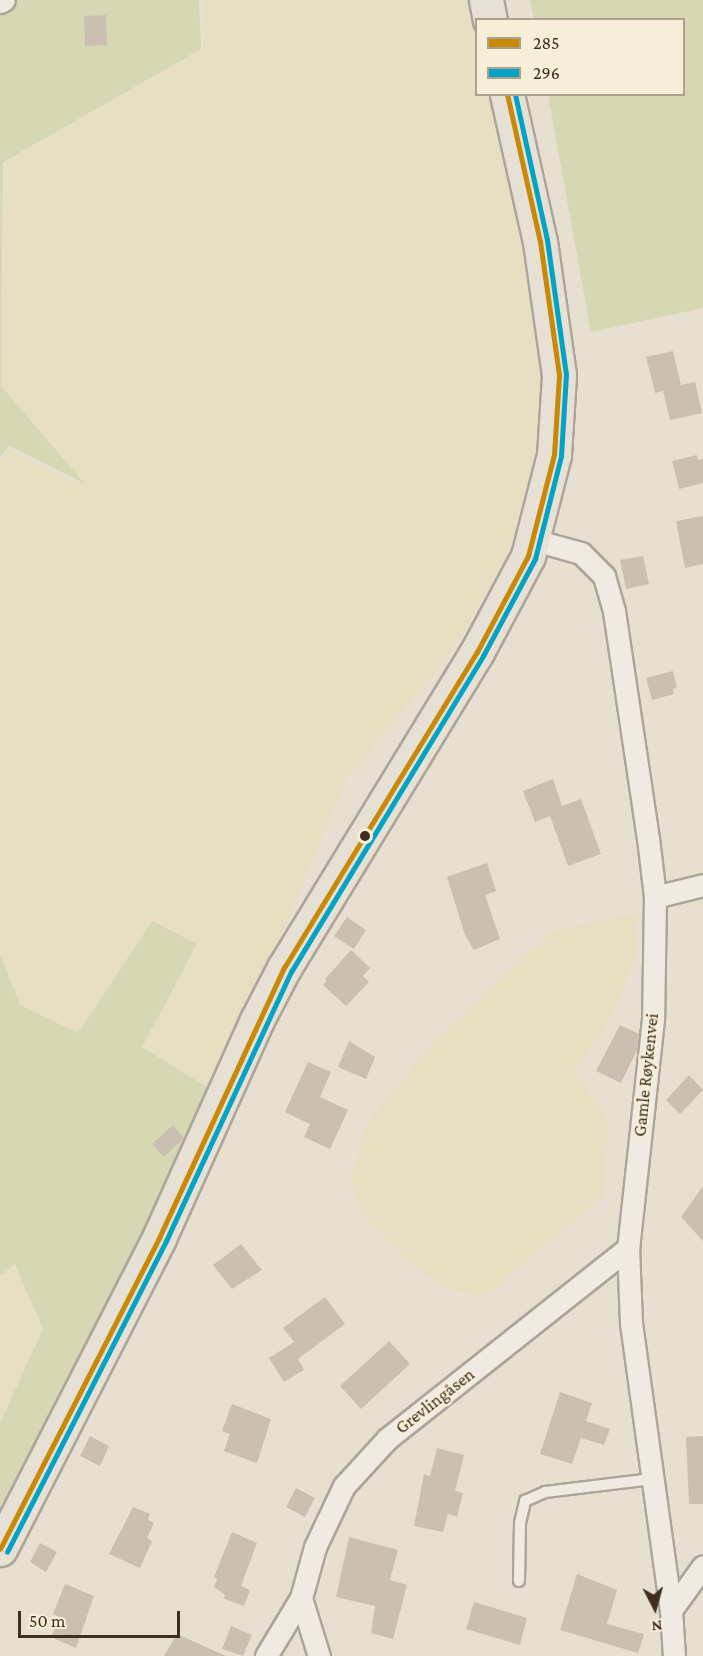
<!DOCTYPE html>
<meta charset="utf-8">
<style>
body{margin:0}
#map{position:relative;width:703px;height:1656px;overflow:hidden;background:#e7e0d1;font-family:"Crimson Pro",serif}
div>[style]{position:absolute}
[style*='--x']{left:calc(var(--x)*1px);top:calc(var(--y)*1px);width:calc(var(--w)*1px);rotate:calc(var(--a)*1deg)}
.farmland>*{inset:0;background:#e6dfc2}
.green>*{inset:0;background:#d6d7b3}
.building>*{inset:0;background:#cbbfb2}
.roads{filter:drop-shadow(2px 0 #ada599) drop-shadow(-2px 0 #ada599) drop-shadow(0 2px #ada599) drop-shadow(0 -2px #ada599)}
.lane>*{height:10px;margin:-5px;padding:0 5px;transform-origin:5px;border-radius:5px;background:#efebe3}
.street>*{height:21px;margin:-10.5px;padding:0 10.5px;transform-origin:10.5px;border-radius:10.5px;background:#efebe3}
.primary>*{height:33px;margin:-16.5px;padding:0 16.5px;transform-origin:16.5px;border-radius:16.5px;background:#e6e1d4}
.bus-1>*{height:4.5px;margin:-2.25px;padding:0 2.25px;transform-origin:2.25px;border-radius:2.25px;background:#c88808}
.bus-2>*{height:4.5px;margin:-2.25px;padding:0 2.25px;transform-origin:2.25px;border-radius:2.25px;background:#03a3c5}
.dots>*{width:16px;height:16px;translate:-50% -50%;box-sizing:border-box;border:3px solid #f7eed8;border-radius:50%}
span{translate:-50% -50%;white-space:nowrap;text-align:center;line-height:1.15;-webkit-text-stroke:5px #f7eed8;paint-order:stroke}
.street-label{font-size:18px;color:#3d2e20}
.legend{position:absolute;left:475px;top:18px;width:210px;height:78px;box-sizing:border-box;background:#f7eed8;border:2px solid #ada18e;margin:0;padding:8px 10px;list-style:none;font-size:18px;color:#3d2e20}
.legend li{display:flex;align-items:center;gap:12px;height:30px}
.legend b{width:30px;border:2px solid #ada18e}
.north{position:absolute;left:625px;top:1578px;width:60px;height:60px;-webkit-text-stroke:4px #f7eed8;paint-order:stroke;rotate:174deg;font-size:16px;font-weight:700;line-height:24px;text-align:center;color:#3d2e20}
.north::after{content:'';display:block;margin:auto;width:21px;height:27px;background:#3d2e20;clip-path:polygon(50% 0,100% 100%,50% 72%,0 100%)}
.scale{position:absolute;left:18px;top:1611px;width:162px;height:27px;box-sizing:border-box;border:3px solid #3d2e20;border-top:0;padding-left:8px;font-size:18px;line-height:21px;white-space:nowrap;color:#3d2e20;-webkit-text-stroke:4px #f7eed8;paint-order:stroke}
</style>
<div id="map">
<div class="farmland">
<div style="clip-path:polygon(202px 0,473px 0,476px 20px,476px 94px,494px 95px,543px 305px,544px 428px,506px 556px,455px 647px,347px 779px,215px 1092px,142px 1047px,197px 944px,152px 921px,78px 1033px,20px 1005px,0 954px,0 462px,10px 449px,79px 485px,1px 389px,6px 159px,203px 48px)"></div>
<div style="clip-path:polygon(639px 912px,635px 958px,610px 1020px,575px 1071px,607px 1119px,605px 1195px,484px 1297px,443px 1286px,412px 1264px,361px 1213px,351px 1179px,366px 1124px,429px 1047px,550px 932px)"></div>
<div style="clip-path:polygon(15px 1263px,43px 1329px,0 1423px,0 1276px)"></div>
</div>
<div class="green">
<div style="clip-path:polygon(0 0,199px 0,201px 49px,3px 162px,1px 386px,84px 483px,9px 446px,0 457px)"></div>
<div style="clip-path:polygon(530px 0,703px 0,703px 308px,591px 332px,548px 95px,684px 94px,684px 20px,534px 19px)"></div>
<div style="clip-path:polygon(152px 921px,197px 944px,142px 1047px,215px 1092px,0 1528px,0 1423px,43px 1329px,15px 1264px,0 1276px,0 954px,20px 1005px,78px 1033px)"></div>
</div>
<div class="building">
<div style="clip-path:polygon(106px 15px,107px 45px,85px 46px,84px 16px)"></div>
<div style="clip-path:polygon(673px 351px,681px 385px,695px 382px,702px 413px,670px 420px,663px 391px,655px 393px,646px 357px)"></div>
<div style="clip-path:polygon(697px 455px,698px 460px,703px 459px,703px 483px,679px 489px,672px 461px)"></div>
<div style="clip-path:polygon(703px 516px,703px 564px,685px 568px,676px 521px)"></div>
<div style="clip-path:polygon(643px 556px,649px 584px,626px 589px,620px 560px)"></div>
<div style="clip-path:polygon(673px 671px,677px 687px,673px 689px,674px 694px,652px 700px,646px 678px)"></div>
<div style="clip-path:polygon(553px 779px,562px 806px,581px 799px,601px 854px,568px 866px,550px 816px,535px 822px,523px 791px)"></div>
<div style="clip-path:polygon(487px 863px,496px 891px,485px 895px,500px 939px,474px 950px,465px 935px,447px 877px)"></div>
<div style="clip-path:polygon(347px 917px,366px 930px,354px 949px,334px 936px)"></div>
<div style="clip-path:polygon(351px 950px,370px 968px,363px 976px,369px 982px,346px 1006px,323px 985px,327px 981px,325px 979px)"></div>
<div style="clip-path:polygon(620px 1025px,639px 1034px,637px 1050px,621px 1083px,596px 1071px)"></div>
<div style="clip-path:polygon(349px 1041px,375px 1057px,366px 1079px,338px 1067px)"></div>
<div style="clip-path:polygon(308px 1062px,331px 1072px,320px 1097px,348px 1110px,330px 1149px,304px 1137px,310px 1124px,285px 1112px)"></div>
<div style="clip-path:polygon(689px 1075px,703px 1090px,680px 1114px,666px 1100px)"></div>
<div style="clip-path:polygon(173px 1125px,184px 1138px,164px 1157px,152px 1144px)"></div>
<div style="clip-path:polygon(703px 1186px,703px 1241px,681px 1217px)"></div>
<div style="clip-path:polygon(241px 1244px,262px 1270px,232px 1289px,213px 1265px)"></div>
<div style="clip-path:polygon(325px 1297px,345px 1324px,298px 1359px,304px 1370px,284px 1382px,269px 1358px,294px 1342px,283px 1328px)"></div>
<div style="clip-path:polygon(389px 1341px,410px 1364px,361px 1409px,340px 1386px)"></div>
<div style="clip-path:polygon(560px 1392px,592px 1403px,586px 1421px,610px 1429px,604px 1445px,581px 1438px,572px 1464px,540px 1454px)"></div>
<div style="clip-path:polygon(232px 1404px,271px 1419px,257px 1463px,224px 1451px,230px 1434px,222px 1431px)"></div>
<div style="clip-path:polygon(90px 1436px,109px 1446px,100px 1466px,80px 1456px)"></div>
<div style="clip-path:polygon(703px 1436px,703px 1504px,689px 1504px,686px 1437px)"></div>
<div style="clip-path:polygon(437px 1448px,464px 1455px,455px 1491px,463px 1493px,457px 1517px,448px 1514px,443px 1532px,414px 1526px,424px 1474px,430px 1476px)"></div>
<div style="clip-path:polygon(296px 1488px,315px 1498px,305px 1517px,286px 1507px)"></div>
<div style="clip-path:polygon(133px 1507px,150px 1514px,148px 1520px,154px 1523px,147px 1538px,152px 1541px,140px 1568px,109px 1554px)"></div>
<div style="clip-path:polygon(232px 1532px,257px 1543px,241px 1586px,250px 1590px,244px 1606px,224px 1599px,225px 1595px,214px 1587px,217px 1579px,214px 1577px)"></div>
<div style="clip-path:polygon(349px 1537px,398px 1550px,390px 1580px,407px 1585px,393px 1639px,371px 1633px,375px 1606px,336px 1597px)"></div>
<div style="clip-path:polygon(40px 1543px,57px 1552px,46px 1572px,30px 1562px)"></div>
<div style="clip-path:polygon(577px 1574px,617px 1590px,607px 1624px,644px 1634px,638px 1653px,560px 1630px)"></div>
<div style="clip-path:polygon(65px 1584px,94px 1596px,76px 1648px,51px 1637px,60px 1617px,53px 1614px)"></div>
<div style="clip-path:polygon(474px 1602px,527px 1618px,520px 1645px,466px 1629px)"></div>
<div style="clip-path:polygon(231px 1626px,252px 1635px,243px 1656px,222px 1649px)"></div>
<div style="clip-path:polygon(177px 1634px,226px 1656px,164px 1656px)"></div>
</div>
<div class="roads">
<div class="lane">
<div style="--x:519;--y:1581;--w:58;--a:-89"></div>
<div style="--x:520;--y:1523;--w:23;--a:-77"></div>
<div style="--x:525;--y:1501;--w:22;--a:-24"></div>
<div style="--x:545;--y:1492;--w:108;--a:-6.9"></div>
</div>
<div class="street">
<div style="--x:0;--y:2;--w:4;--a:-27"></div>
<div style="--x:534;--y:540;--w:49;--a:15.5"></div>
<div style="--x:581;--y:553;--w:33;--a:45"></div>
<div style="--x:604;--y:576;--w:36;--a:74"></div>
<div style="--x:614;--y:611;--w:230;--a:81.5"></div>
<div style="--x:648;--y:838;--w:59;--a:83.2"></div>
<div style="--x:655;--y:897;--w:122;--a:90.9"></div>
<div style="--x:653;--y:1019;--w:230;--a:96.2"></div>
<div style="--x:628;--y:1248;--w:75;--a:87.7"></div>
<div style="--x:631;--y:1323;--w:290;--a:82.1"></div>
<div style="--x:671;--y:1610;--w:46;--a:86.3"></div>
<div style="--x:655;--y:897;--w:49;--a:-14"></div>
<div style="--x:301;--y:1598;--w:61;--a:72.8"></div>
<div style="--x:671;--y:1610;--w:54;--a:-54"></div>
<div style="--x:266;--y:1656;--w:68;--a:-58.9"></div>
<div style="--x:301;--y:1598;--w:53;--a:-74.6"></div>
<div style="--x:315;--y:1547;--w:68;--a:-64.6"></div>
<div style="--x:344;--y:1486;--w:64;--a:-47.5"></div>
<div style="--x:387;--y:1439;--w:308;--a:-38.4"></div>
</div>
<div class="primary">
<div style="--x:486;--y:0;--w:20;--a:79"></div>
<div style="--x:0;--y:1549;--w:349;--a:-62.9"></div>
<div style="--x:159;--y:1238;--w:239;--a:-65.8"></div>
<div style="--x:257;--y:1020;--w:59;--a:-62.6"></div>
<div style="--x:284;--y:968;--w:370;--a:-58.6"></div>
<div style="--x:477;--y:652;--w:109;--a:-62"></div>
<div style="--x:528;--y:556;--w:104;--a:-75.6"></div>
<div style="--x:554;--y:455;--w:80;--a:-86.4"></div>
<div style="--x:559;--y:375;--w:134;--a:-98.1"></div>
<div style="--x:540;--y:242;--w:152;--a:-102.6"></div>
</div>
</div>
<div class="bus-1">
<div style="--x:0;--y:1549;--w:349;--a:-62.9"></div>
<div style="--x:159;--y:1238;--w:298;--a:-65.2"></div>
<div style="--x:284;--y:968;--w:370;--a:-58.6"></div>
<div style="--x:477;--y:652;--w:109;--a:-62"></div>
<div style="--x:528;--y:556;--w:104;--a:-75.6"></div>
<div style="--x:554;--y:455;--w:80;--a:-86.4"></div>
<div style="--x:559;--y:375;--w:134;--a:-98.1"></div>
<div style="--x:540;--y:242;--w:152;--a:-102.6"></div>
</div>
<div class="bus-2">
<div style="--x:7;--y:1552;--w:349;--a:-62.9"></div>
<div style="--x:166;--y:1241;--w:297;--a:-65.1"></div>
<div style="--x:291;--y:972;--w:370;--a:-58.7"></div>
<div style="--x:483;--y:656;--w:110;--a:-61.8"></div>
<div style="--x:535;--y:559;--w:106;--a:-75.8"></div>
<div style="--x:561;--y:456;--w:81;--a:-86.5"></div>
<div style="--x:566;--y:375;--w:136;--a:-98"></div>
<div style="--x:547;--y:240;--w:149;--a:-102.4"></div>
</div>
<div class="dots">
<div style="left:365px;top:836px;background:#3d2e20"></div>
</div>
<div class="street-label">
<span style="left:646px;top:1075px;rotate:-84deg">Gamle Røykenvei</span>
<span style="left:435px;top:1401px;rotate:-38deg">Grevlingåsen</span>
</div>
<ul class="legend">
<li><b style="height:8px;background:#c88808"></b>285</li>
<li><b style="height:8px;background:#03a3c5"></b>296</li>
</ul>
<div class="north">N</div>
<div class="scale">50 m</div>
</div>
